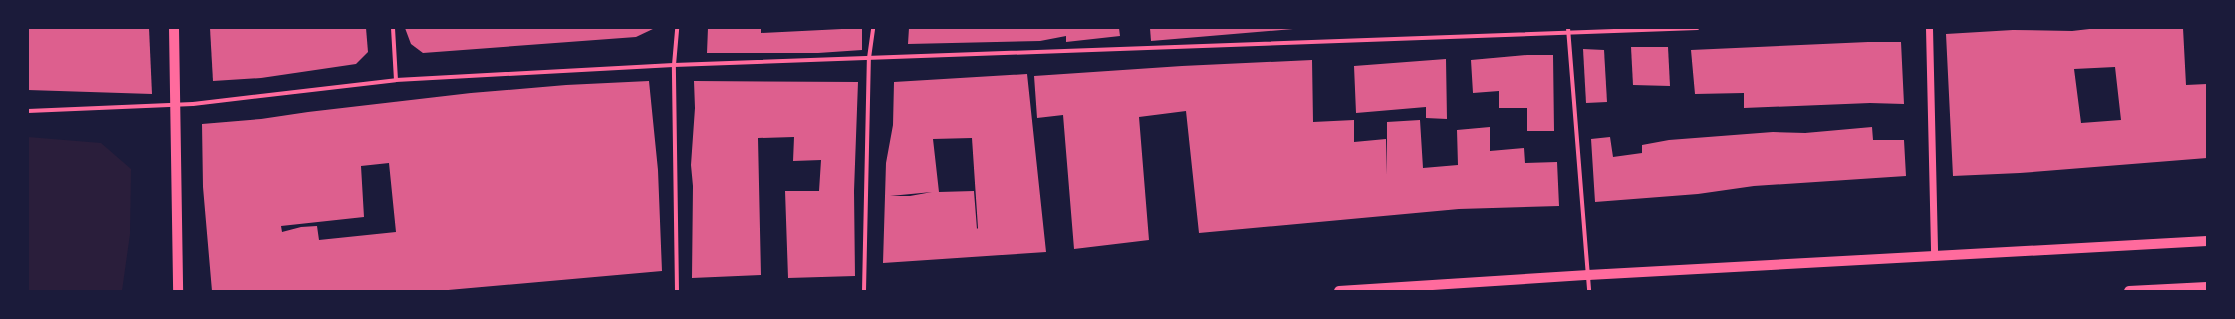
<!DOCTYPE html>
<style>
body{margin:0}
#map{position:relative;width:2235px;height:319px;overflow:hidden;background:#1b1b3a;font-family:"Alegreya Sans",sans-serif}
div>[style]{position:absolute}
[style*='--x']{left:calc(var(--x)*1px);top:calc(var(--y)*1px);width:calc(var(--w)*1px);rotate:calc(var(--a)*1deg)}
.green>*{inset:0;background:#2a1e3b}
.building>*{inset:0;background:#dd5f8e}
.minor>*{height:4px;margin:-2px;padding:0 2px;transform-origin:2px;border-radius:2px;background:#ff6b9d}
.tertiary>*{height:7px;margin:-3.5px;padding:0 3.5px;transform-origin:3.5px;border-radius:3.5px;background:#ff6b9d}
.primary>*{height:10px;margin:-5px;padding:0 5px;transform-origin:5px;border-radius:5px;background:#ff6b9d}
span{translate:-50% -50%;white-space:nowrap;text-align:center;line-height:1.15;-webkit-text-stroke:3px #1b1b3a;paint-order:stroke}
.frame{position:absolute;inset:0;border:29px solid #1b1b3a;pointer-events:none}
</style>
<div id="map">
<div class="green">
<div style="clip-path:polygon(28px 137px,101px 143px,131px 169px,130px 234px,122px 291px,28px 291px)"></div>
</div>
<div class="building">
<div style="clip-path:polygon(28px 28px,149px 28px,152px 94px,28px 90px)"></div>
<div style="clip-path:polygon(210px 28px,366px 28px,368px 52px,356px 64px,261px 78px,213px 81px)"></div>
<div style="clip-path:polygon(405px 28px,655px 28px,636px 37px,423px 53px,411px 44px)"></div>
<div style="clip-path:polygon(708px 28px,761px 28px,761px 33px,862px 28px,862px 50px,818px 53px,707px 53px)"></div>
<div style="clip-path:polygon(909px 28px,1119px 28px,1120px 36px,1066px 42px,1066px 36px,1040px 41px,908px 44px)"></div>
<div style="clip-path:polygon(1150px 28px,1293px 28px,1293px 29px,1151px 41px)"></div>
<div style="clip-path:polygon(evenodd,2098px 28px,2183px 28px,2186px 85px,2207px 84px,2207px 158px,2020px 173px,1953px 176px,1946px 34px,2013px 30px,2072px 31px,2098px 28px,2115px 67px,2121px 120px,2081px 123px,2074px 69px,2115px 67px)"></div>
<div style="clip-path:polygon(1868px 42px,1901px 42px,1904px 104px,1870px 103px,1744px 108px,1744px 93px,1695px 94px,1691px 50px)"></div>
<div style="clip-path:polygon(1631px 47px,1668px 47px,1670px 86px,1633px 85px)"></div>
<div style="clip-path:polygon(1583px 49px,1604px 50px,1607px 102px,1586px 103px)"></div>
<div style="clip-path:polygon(1527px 55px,1553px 55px,1554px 131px,1527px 131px,1527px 108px,1499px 108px,1499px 91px,1473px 93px,1471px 60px)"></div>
<div style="clip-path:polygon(1446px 59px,1447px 119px,1426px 118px,1426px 107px,1356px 113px,1354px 66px)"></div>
<div style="clip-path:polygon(1312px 60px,1313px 122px,1354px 120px,1354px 142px,1386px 139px,1387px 175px,1387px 122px,1420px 120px,1423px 168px,1458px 165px,1457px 130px,1490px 127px,1490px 151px,1524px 148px,1525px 163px,1557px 162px,1559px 206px,1459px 209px,1199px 233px,1186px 111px,1139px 117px,1149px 240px,1074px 249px,1063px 115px,1037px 118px,1034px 76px,1182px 66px)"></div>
<div style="clip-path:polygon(evenodd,1027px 74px,1046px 252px,883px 263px,886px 163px,893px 125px,894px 82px,1027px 74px,972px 138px,978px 228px,977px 229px,974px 191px,939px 192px,933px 139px,972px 138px,1027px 74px,932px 192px,910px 196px,890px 196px,932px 192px)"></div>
<div style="clip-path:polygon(evenodd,649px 81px,658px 170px,662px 271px,437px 291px,212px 291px,203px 187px,202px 124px,261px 119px,308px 112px,471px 93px,566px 85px,649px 81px,389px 163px,396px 232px,319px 240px,317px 226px,301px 227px,282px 232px,281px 226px,364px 217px,361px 166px,389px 163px)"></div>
<div style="clip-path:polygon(694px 81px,858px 82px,854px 191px,855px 276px,788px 278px,785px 191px,819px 191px,821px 160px,793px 161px,794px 137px,758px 138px,761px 275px,692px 278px,693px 186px,691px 165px,695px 108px)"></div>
<div style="clip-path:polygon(1872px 127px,1873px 140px,1904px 140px,1906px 176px,1754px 186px,1698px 194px,1595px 202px,1591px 139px,1610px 137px,1613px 157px,1642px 153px,1642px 145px,1669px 140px,1773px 132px,1805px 133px)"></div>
</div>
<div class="minor">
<div style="--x:393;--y:28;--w:52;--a:86.7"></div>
<div style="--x:1568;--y:28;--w:264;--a:85.4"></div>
<div style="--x:28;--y:111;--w:165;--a:-2.4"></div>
<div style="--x:193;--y:104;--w:204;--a:-6.7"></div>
<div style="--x:396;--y:80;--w:278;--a:-3.1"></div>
<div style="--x:674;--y:65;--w:1024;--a:-2.07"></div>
<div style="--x:677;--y:291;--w:226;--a:-90.8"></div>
<div style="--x:674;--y:65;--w:37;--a:-85"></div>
<div style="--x:864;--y:291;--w:233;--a:-88.8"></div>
<div style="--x:869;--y:58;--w:30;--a:-82"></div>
</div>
<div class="tertiary">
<div style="--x:1929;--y:28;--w:228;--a:88.7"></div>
</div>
<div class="primary">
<div style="--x:174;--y:28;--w:263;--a:89.1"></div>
<div style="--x:1339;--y:291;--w:250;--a:-3.7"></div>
<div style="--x:1588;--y:275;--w:620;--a:-3.14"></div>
<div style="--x:2129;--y:291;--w:78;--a:-2.9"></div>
</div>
<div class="frame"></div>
</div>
